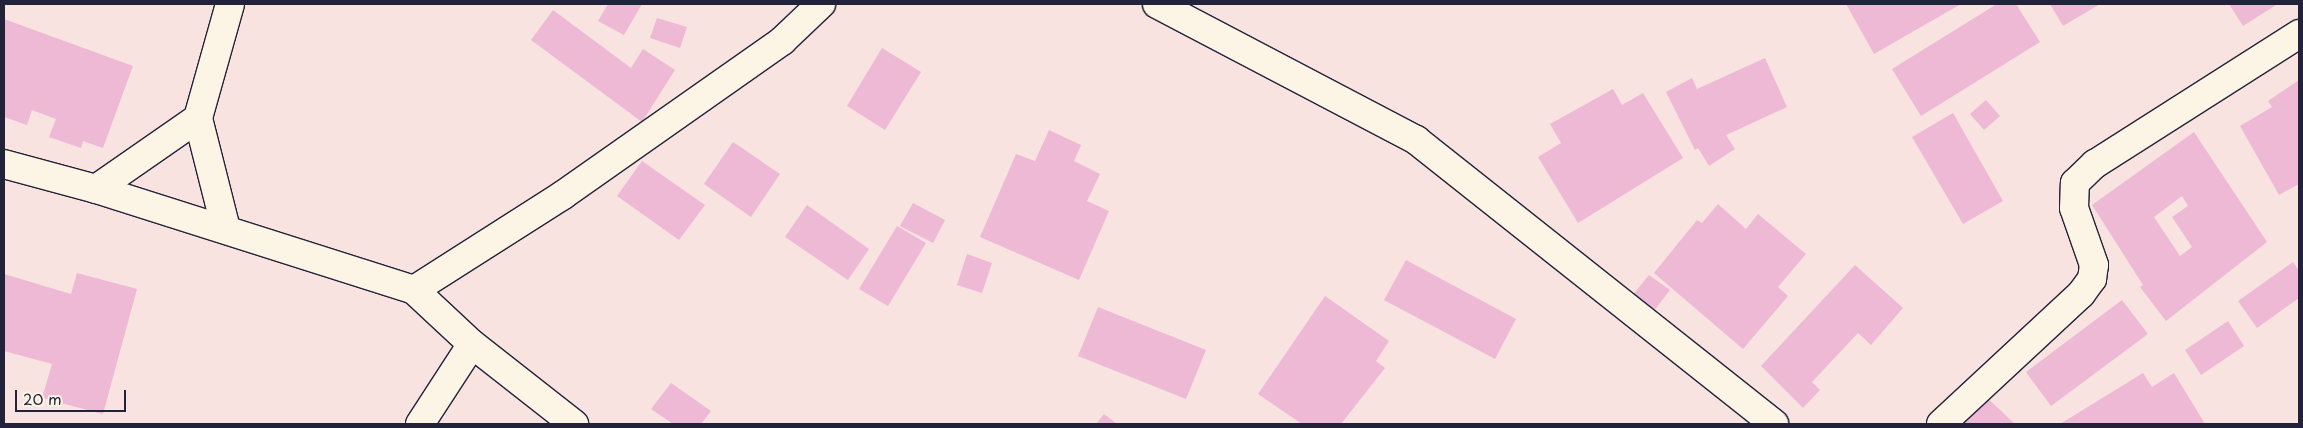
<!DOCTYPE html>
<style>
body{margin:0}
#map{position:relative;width:2303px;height:428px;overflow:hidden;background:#f8e3e0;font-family:"Playpen Sans",sans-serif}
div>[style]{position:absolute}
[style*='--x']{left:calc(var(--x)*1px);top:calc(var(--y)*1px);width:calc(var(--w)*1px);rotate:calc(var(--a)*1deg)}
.building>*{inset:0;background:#edb9d4}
.roads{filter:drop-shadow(1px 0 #22223b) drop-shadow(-1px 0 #22223b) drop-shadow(0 1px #22223b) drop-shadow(0 -1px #22223b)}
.street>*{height:28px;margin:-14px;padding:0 14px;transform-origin:14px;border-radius:14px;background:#fcf5e5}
span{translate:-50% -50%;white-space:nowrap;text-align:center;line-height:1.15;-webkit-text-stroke:4px #fcf5e5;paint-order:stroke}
.frame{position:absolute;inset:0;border:5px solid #22223b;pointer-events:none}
.scale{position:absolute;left:15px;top:390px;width:111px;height:22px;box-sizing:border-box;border:2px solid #22223b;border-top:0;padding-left:6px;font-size:15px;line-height:18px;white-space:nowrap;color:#22223b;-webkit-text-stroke:4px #fcf5e5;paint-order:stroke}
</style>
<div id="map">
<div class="building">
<div style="clip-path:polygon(608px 4px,642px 4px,624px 35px,598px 21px)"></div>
<div style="clip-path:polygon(1846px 4px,1961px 4px,1874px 54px)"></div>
<div style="clip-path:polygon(1997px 4px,2016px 4px,2040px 42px,1921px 116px,1892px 69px)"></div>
<div style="clip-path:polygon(2050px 4px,2100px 4px,2063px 26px)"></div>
<div style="clip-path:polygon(2229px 4px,2275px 4px,2276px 5px,2243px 26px)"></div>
<div style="clip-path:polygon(553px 10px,631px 68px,643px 49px,675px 70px,642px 122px,531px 40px)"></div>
<div style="clip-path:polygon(657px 18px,687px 27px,680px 48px,650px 38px)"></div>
<div style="clip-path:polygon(4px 19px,133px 66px,103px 148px,83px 141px,81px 148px,49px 137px,56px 119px,32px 110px,27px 125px,4px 117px)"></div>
<div style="clip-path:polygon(882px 48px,921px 72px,885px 130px,847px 106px)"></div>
<div style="clip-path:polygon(1765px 58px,1787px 107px,1726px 135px,1735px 149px,1709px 166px,1698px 148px,1695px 150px,1666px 92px,1692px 78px,1697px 89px)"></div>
<div style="clip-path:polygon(2299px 80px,2299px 184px,2279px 195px,2240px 126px,2272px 107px,2268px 101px)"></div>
<div style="clip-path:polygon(1613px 89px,1622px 105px,1643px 93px,1683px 158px,1578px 223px,1538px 157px,1561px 143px,1550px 124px)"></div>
<div style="clip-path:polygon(1986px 100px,2000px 116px,1984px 130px,1970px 114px)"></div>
<div style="clip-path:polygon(1953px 113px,2003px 201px,1963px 224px,1912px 137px)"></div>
<div style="clip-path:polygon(1049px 130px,1081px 145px,1074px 161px,1100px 174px,1087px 201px,1109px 211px,1079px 280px,980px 237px,1016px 154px,1035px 161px)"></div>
<div style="clip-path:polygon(evenodd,2194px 132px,2267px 242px,2166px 321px,2140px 287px,2143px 285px,2092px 205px,2194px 132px,2182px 196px,2188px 206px,2172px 217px,2192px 247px,2180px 256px,2154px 217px,2182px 196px)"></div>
<div style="clip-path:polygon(733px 142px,780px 174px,751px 217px,704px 184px)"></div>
<div style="clip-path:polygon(642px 161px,705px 205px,679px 240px,617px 196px)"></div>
<div style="clip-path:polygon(913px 203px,945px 220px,933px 243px,900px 226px)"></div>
<div style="clip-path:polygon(1718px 204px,1746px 229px,1758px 214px,1806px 254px,1778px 287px,1788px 296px,1743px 349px,1654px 273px,1697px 220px,1702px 223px)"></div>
<div style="clip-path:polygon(807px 205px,869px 249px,848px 280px,785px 237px)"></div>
<div style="clip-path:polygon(897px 226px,926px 243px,888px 306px,859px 289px)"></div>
<div style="clip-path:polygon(967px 254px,992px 263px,982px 293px,957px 285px)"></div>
<div style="clip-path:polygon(1406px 260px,1516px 319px,1495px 359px,1384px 300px)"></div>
<div style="clip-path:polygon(2293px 262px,2299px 271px,2299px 298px,2257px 328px,2238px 301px)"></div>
<div style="clip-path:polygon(1855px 265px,1903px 308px,1871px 345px,1858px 333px,1812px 382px,1820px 390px,1803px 408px,1761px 366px)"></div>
<div style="clip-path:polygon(77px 273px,137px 289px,103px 414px,42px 398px,52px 364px,4px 351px,4px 274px,71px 294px)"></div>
<div style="clip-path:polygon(1649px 275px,1670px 290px,1653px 312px,1632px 296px)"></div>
<div style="clip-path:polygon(1325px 296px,1389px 341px,1376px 361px,1385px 368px,1341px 424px,1302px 424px,1258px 394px)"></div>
<div style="clip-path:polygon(2122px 300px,2148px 334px,2051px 406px,2026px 372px)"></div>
<div style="clip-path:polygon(1098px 307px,1206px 350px,1186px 399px,1078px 356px)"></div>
<div style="clip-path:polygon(2228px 321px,2244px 346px,2201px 375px,2185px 350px)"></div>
<div style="clip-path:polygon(2143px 373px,2152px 387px,2174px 373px,2205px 424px,2060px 424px)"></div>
<div style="clip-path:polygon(671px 383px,711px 411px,701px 424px,673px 424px,651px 409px)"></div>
<div style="clip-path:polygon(1984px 395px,2015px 424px,1956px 424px)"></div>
<div style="clip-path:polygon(1104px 414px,1117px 424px,1096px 424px)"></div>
</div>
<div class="roads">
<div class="street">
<div style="--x:1157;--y:4;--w:293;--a:27.7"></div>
<div style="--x:1416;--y:140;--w:457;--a:38.4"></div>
<div style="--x:4;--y:164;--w:95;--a:15.2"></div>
<div style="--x:96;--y:189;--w:334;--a:17.6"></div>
<div style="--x:414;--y:290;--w:79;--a:43"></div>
<div style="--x:472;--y:344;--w:130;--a:38.1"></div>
<div style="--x:96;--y:189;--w:124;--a:-34.8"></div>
<div style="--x:226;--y:229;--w:114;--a:-104.2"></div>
<div style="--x:198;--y:118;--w:118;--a:-74.3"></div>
<div style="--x:414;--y:290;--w:177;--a:-32.5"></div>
<div style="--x:563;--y:195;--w:268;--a:-35.1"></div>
<div style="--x:782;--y:41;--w:54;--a:-43.5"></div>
<div style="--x:420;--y:424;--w:95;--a:-57"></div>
<div style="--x:1941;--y:424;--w:191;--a:-42.9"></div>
<div style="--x:2081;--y:294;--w:19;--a:-54"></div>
<div style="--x:2092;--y:279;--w:14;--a:-82"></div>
<div style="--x:2094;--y:265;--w:60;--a:-109.3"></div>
<div style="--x:2074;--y:208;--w:25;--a:-88"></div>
<div style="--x:2075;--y:183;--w:28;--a:-44"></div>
<div style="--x:2095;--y:164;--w:242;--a:-32.5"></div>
</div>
</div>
<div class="frame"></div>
<div class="scale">20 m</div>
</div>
